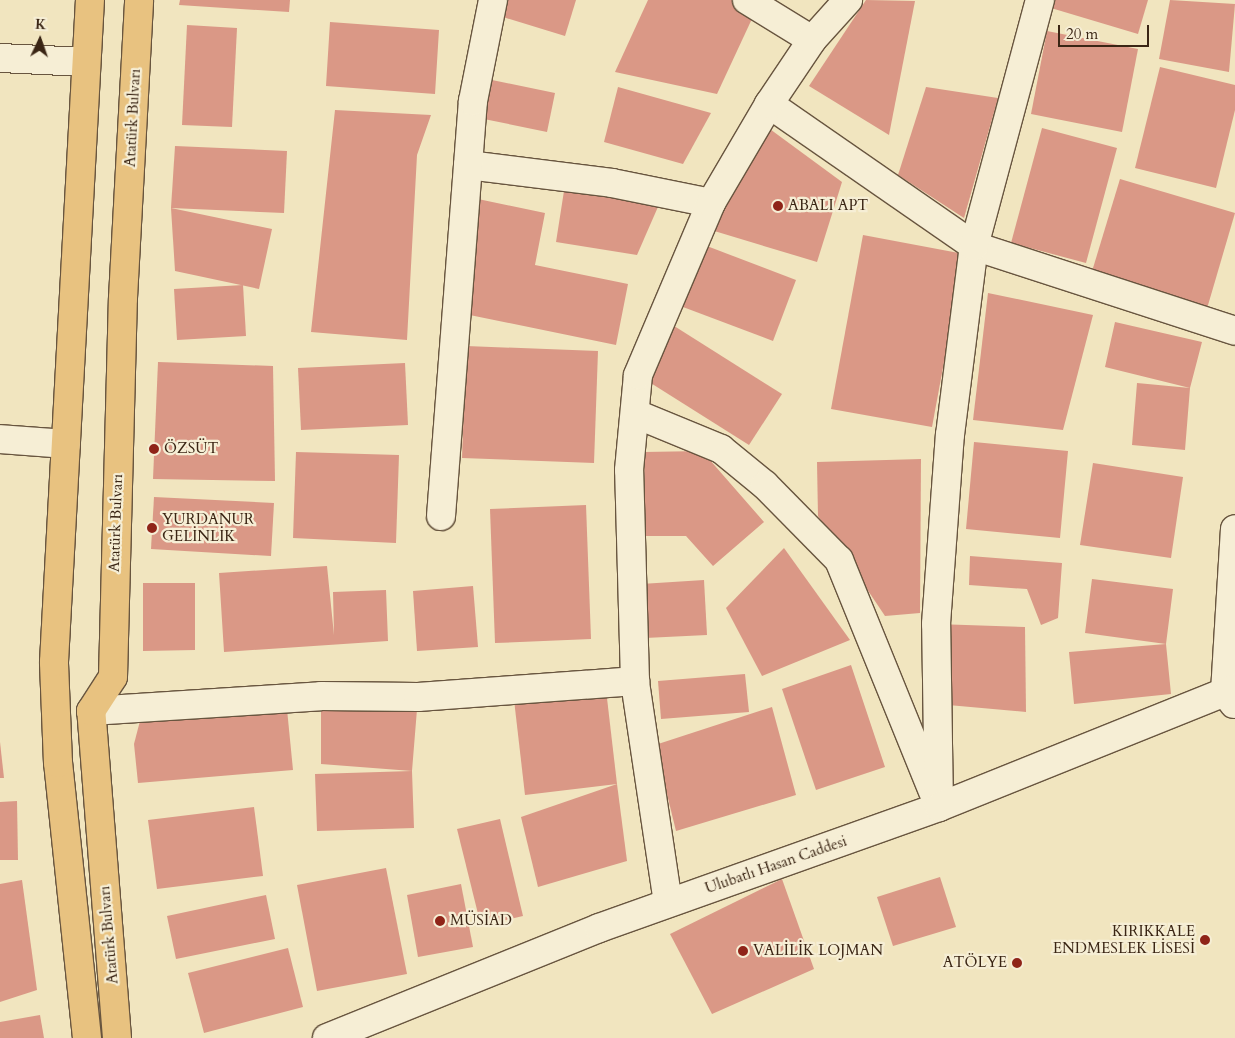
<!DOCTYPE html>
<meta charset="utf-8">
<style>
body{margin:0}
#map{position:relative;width:1235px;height:1038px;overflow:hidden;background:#f1e5bf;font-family:Cardo,serif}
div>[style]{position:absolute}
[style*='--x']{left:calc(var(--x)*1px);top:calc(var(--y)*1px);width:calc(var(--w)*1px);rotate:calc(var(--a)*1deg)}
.building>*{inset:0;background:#da9886}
.roads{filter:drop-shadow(1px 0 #68553f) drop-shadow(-1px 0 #68553f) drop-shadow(0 1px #68553f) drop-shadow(0 -1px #68553f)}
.minor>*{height:28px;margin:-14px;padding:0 14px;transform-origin:14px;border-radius:14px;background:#f6eed5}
.major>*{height:28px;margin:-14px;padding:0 14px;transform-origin:14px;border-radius:14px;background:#e8c280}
.dots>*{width:14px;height:14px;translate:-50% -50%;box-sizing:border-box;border:2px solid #f6eed5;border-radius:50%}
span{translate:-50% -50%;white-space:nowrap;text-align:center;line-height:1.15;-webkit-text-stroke:4.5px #f6eed5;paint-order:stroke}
.street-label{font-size:15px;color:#3a2514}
.poi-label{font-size:15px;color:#3a2514}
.left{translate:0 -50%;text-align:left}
.right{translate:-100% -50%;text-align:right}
.north{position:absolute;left:15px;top:15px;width:50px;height:50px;-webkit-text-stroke:4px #f6eed5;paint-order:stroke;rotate:3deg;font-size:14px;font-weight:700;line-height:20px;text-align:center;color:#3a2514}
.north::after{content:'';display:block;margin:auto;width:18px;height:22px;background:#3a2514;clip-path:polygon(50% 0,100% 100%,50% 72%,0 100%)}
.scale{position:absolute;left:1058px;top:25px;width:91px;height:22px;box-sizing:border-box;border:2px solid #3a2514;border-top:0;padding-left:6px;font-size:15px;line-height:18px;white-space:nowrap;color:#3a2514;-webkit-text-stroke:4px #f6eed5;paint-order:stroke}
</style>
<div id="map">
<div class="building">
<div style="clip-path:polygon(180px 0,290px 0,289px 12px,179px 5px)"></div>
<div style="clip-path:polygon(494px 0,576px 0,565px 36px,490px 13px)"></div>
<div style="clip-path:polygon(648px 0,740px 0,757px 8px,717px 94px,615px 72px)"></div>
<div style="clip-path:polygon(866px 0,915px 1px,889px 135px,809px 86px)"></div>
<div style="clip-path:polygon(1053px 0,1148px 0,1138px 34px,1051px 8px)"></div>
<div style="clip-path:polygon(1170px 0,1235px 4px,1229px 72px,1159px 59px)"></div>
<div style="clip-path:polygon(330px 22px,439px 30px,435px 94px,326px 86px)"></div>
<div style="clip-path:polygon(187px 25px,237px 28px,232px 127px,182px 125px)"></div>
<div style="clip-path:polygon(1047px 31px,1138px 49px,1122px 132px,1031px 114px)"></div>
<div style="clip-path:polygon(1160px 67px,1235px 85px,1235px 110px,1216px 188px,1135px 168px)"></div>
<div style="clip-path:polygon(492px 80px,555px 93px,547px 132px,484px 119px)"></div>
<div style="clip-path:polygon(618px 87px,711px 113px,683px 164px,604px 142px)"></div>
<div style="clip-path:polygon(926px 87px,998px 98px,964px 218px,898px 175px)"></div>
<div style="clip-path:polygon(335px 110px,431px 115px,417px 155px,407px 340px,311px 332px)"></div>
<div style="clip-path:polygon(759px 121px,842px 182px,817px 262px,711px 230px)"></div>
<div style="clip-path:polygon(1042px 128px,1117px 148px,1086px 263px,1011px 243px)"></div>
<div style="clip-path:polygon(175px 146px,287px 151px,284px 213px,171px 208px)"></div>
<div style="clip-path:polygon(566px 178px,664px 193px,637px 255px,556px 242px)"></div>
<div style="clip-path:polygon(1120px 179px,1235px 213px,1206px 312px,1090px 278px)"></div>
<div style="clip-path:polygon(478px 199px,545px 213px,535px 265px,628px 284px,616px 345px,455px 312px)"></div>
<div style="clip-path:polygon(171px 208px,272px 229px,259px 289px,175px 271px)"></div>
<div style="clip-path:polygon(863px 235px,964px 254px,932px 427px,831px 409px)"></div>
<div style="clip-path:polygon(699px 243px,796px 280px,773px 341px,675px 304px)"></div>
<div style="clip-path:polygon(243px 285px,246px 336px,177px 340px,174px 289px)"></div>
<div style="clip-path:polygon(988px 293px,1093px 315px,1063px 430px,973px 420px)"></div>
<div style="clip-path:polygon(1115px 322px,1202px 342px,1190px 388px,1185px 450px,1132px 445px,1137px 383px,1190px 388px,1105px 367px)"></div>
<div style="clip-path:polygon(671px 324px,782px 394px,749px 445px,638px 375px)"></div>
<div style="clip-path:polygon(466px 346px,598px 351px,594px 463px,462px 458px)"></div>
<div style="clip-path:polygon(158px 362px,273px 366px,275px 481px,153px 479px)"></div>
<div style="clip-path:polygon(405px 363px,408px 425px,301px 430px,298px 368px)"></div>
<div style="clip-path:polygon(974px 442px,1068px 451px,1060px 538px,966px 529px)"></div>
<div style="clip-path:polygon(702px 451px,764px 522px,713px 566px,686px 536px,645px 536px,644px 452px)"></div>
<div style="clip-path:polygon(296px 452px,399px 455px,396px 543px,293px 538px)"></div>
<div style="clip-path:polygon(921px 459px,920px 613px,885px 616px,818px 516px,817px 462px)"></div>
<div style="clip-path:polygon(1093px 463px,1183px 477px,1171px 558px,1080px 545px)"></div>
<div style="clip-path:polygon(154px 497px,274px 503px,271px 556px,151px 549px)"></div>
<div style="clip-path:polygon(586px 505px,591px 639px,495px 643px,490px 509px)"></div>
<div style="clip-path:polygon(784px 548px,850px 640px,762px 676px,726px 608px)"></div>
<div style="clip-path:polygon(970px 556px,1062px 563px,1058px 618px,1041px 625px,1027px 589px,969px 585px)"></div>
<div style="clip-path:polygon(327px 566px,334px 635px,333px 592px,386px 590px,388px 641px,224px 652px,219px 573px)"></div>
<div style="clip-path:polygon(1092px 579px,1173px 589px,1166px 644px,1171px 694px,1074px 704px,1069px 652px,1166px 644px,1085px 633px)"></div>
<div style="clip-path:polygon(704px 580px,707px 635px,645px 638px,641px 584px)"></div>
<div style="clip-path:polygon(143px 583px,195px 583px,195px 650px,143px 651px)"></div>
<div style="clip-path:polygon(473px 586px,478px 647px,417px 651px,413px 591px)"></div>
<div style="clip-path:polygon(936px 624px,1025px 627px,1026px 712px,937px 704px)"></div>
<div style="clip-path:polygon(851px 665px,885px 767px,816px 790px,782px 689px)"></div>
<div style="clip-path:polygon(745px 674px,749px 712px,661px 719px,658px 681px)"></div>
<div style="clip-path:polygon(605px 681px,617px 784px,525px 795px,513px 691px)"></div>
<div style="clip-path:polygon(321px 696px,418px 697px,412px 771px,414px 828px,317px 831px,315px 774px,412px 771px,321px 764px)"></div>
<div style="clip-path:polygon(286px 699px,293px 770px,138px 783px,134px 744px,141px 717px)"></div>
<div style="clip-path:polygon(772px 707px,796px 795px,676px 831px,655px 745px)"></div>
<div style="clip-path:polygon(0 742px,4px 778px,0 778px)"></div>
<div style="clip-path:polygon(617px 784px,627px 861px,538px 887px,521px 817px)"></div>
<div style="clip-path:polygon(17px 801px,18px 860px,0 860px,0 802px)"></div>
<div style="clip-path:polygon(254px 807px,263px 876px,157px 889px,148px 820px)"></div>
<div style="clip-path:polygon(500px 819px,523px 916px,481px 926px,457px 829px)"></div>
<div style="clip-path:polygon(386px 868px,407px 974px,317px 991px,297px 885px)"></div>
<div style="clip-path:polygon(940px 877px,956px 927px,893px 946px,877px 897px)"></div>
<div style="clip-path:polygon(782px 879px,814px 969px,712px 1014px,670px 934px)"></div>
<div style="clip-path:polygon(22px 880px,37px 990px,0 1002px,0 884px)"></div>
<div style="clip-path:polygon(461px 884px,473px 947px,418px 957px,407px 895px)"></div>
<div style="clip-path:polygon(266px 895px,275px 939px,176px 959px,167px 916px)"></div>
<div style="clip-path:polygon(288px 948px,303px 1007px,204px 1033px,188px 973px)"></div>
<div style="clip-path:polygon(40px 1015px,44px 1038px,0 1038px,0 1022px)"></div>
</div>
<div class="roads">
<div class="minor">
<div style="--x:747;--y:0;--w:76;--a:31.6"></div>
<div style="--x:0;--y:58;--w:86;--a:2.7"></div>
<div style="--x:769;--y:104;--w:249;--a:34.7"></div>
<div style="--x:974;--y:246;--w:274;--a:18"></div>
<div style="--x:468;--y:165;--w:145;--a:7.1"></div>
<div style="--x:612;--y:183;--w:101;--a:11.4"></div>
<div style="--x:636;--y:414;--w:92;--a:22.4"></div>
<div style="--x:721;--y:449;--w:57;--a:39.3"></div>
<div style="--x:765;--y:485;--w:105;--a:45.4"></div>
<div style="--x:839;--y:560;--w:250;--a:67.9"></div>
<div style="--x:0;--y:439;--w:66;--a:4.3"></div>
<div style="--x:441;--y:516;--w:416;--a:-85.6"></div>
<div style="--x:473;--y:101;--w:103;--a:-78.8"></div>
<div style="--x:1234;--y:704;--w:15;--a:-127"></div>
<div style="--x:1225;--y:692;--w:163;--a:-86.5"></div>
<div style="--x:91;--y:711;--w:230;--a:-3.7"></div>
<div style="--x:321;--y:696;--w:97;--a:0.6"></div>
<div style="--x:418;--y:697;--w:218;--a:-4.2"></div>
<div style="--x:939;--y:807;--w:183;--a:-90.9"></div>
<div style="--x:936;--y:624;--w:190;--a:-85.8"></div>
<div style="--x:950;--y:435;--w:191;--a:-82.8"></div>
<div style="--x:974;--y:246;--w:255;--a:-75"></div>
<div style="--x:668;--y:903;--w:224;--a:-98.5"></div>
<div style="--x:635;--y:681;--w:211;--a:-91.6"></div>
<div style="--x:629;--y:470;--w:95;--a:-84.6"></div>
<div style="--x:638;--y:375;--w:187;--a:-67"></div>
<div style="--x:711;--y:203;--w:115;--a:-59.6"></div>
<div style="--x:769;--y:104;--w:77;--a:-56.1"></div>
<div style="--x:812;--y:40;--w:54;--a:-48"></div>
<div style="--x:327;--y:1038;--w:293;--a:-22"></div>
<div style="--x:599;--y:928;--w:361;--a:-19.6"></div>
<div style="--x:939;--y:807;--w:319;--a:-21.9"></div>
</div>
<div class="major">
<div style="--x:87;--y:1038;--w:277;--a:-96"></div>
<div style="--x:58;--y:763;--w:101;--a:-92.3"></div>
<div style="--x:54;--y:662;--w:663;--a:-86.89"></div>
<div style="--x:117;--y:1038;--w:328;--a:-94.5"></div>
<div style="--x:91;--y:711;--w:40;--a:-57.1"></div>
<div style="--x:113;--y:677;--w:379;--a:-88.5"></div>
<div style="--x:123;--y:298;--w:298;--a:-86.9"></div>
</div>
</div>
<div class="dots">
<div style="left:778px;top:206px;background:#8f2418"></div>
<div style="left:154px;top:449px;background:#8f2418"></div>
<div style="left:152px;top:528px;background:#8f2418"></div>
<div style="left:440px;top:921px;background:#8f2418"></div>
<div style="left:1205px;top:940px;background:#8f2418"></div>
<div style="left:743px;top:951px;background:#8f2418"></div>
<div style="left:1017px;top:963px;background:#8f2418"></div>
</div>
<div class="street-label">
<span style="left:133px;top:118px;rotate:-87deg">Atatürk Bulvarı</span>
<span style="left:116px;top:523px;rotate:-88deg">Atatürk Bulvarı</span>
<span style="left:776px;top:865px;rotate:-19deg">Ulubatlı Hasan Caddesi</span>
<span style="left:109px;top:935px;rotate:-95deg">Atatürk Bulvarı</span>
</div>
<div class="poi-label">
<span class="left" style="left:788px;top:206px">ABALI APT</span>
<span class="left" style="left:164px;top:449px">ÖZSÜT</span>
<span class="left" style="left:162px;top:528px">YURDANUR<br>GELİNLİK</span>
<span class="left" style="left:450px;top:921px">MÜSİAD</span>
<span class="right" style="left:1195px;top:940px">KIRIKKALE<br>ENDMESLEK LİSESİ</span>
<span class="left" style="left:753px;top:951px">VALİLİK LOJMAN</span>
<span class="right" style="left:1007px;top:963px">ATÖLYE</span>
</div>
<div class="north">K</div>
<div class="scale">20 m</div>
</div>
